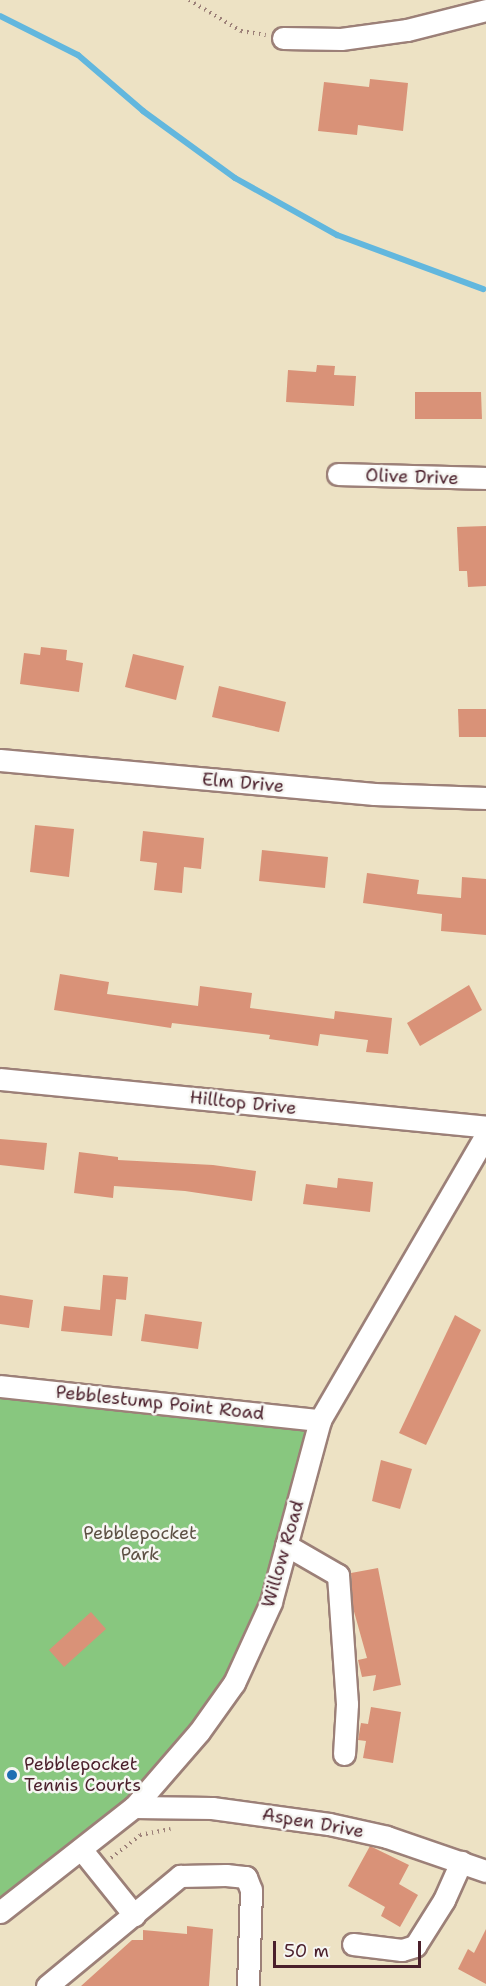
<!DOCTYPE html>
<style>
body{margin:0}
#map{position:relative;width:486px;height:1986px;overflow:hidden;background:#ede2c4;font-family:"Shantell Sans",sans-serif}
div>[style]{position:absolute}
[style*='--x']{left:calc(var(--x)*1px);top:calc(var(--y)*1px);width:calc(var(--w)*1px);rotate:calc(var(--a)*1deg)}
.green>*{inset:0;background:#88c77f}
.stream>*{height:6px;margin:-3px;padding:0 3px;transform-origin:3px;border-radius:3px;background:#62b7de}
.building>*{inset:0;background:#d99278}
.path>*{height:4px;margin-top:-2px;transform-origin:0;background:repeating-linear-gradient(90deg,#9c8078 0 1.5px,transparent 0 6px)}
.roads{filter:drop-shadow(2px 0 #9c8078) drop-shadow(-2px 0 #9c8078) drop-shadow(0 2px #9c8078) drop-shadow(0 -2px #9c8078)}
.minor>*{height:21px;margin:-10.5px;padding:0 10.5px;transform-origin:10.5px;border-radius:10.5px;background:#fff}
.dots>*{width:16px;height:16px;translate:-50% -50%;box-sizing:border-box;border:3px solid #f6f6f2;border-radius:50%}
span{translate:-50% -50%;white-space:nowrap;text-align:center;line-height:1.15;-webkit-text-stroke:5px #f6f6f2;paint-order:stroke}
.street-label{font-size:18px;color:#4a1f2b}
.park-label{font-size:18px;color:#5d5144}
.poi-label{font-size:18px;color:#4a1f2b}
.left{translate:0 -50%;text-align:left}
.scale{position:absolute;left:273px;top:1941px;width:148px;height:27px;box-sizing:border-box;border:3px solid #4a1f2b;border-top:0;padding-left:8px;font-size:18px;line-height:21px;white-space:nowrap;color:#4a1f2b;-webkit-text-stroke:4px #f6f6f2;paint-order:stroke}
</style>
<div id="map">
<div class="green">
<div style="clip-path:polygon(0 1386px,320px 1420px,254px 1645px,134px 1807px,0 1905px)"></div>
</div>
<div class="stream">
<div style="--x:0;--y:16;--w:87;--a:26.6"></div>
<div style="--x:78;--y:55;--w:86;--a:40.7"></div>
<div style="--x:143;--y:111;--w:114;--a:36.1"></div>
<div style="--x:235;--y:178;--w:117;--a:29.2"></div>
<div style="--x:337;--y:235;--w:156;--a:20.3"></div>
</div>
<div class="building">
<div style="clip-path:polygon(370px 79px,408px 83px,403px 131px,358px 125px,357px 135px,318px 131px,324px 82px,369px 87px)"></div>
<div style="clip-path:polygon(317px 365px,335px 366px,334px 375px,356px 376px,354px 406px,286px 402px,288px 370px,316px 372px)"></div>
<div style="clip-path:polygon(415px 392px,481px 392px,482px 419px,415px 419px)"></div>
<div style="clip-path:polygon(486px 526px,486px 586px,468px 587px,467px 571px,459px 571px,457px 527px)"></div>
<div style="clip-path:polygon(41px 647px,67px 650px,66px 660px,83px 663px,79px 692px,20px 684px,24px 653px,40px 655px)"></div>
<div style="clip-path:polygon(133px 654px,184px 666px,176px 700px,125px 687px)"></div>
<div style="clip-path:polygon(219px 686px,286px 702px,279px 732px,212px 717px)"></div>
<div style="clip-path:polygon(458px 709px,486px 709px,486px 737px,459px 737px)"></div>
<div style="clip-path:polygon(35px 825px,74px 829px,69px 877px,30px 872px)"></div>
<div style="clip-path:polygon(143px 831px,204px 838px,201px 869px,184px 867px,182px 893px,154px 890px,157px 863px,140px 861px)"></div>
<div style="clip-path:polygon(262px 850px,328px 857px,325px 888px,259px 881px)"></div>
<div style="clip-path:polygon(367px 873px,419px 880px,417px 894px,461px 898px,462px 877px,486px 879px,486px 935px,441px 931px,442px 914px,363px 903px)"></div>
<div style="clip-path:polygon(60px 974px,109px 982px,107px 994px,198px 1006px,200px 986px,252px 993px,250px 1008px,334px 1019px,335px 1011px,392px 1018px,388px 1054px,366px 1052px,368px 1040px,320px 1034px,318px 1046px,269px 1039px,270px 1035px,172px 1023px,171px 1028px,54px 1010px)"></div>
<div style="clip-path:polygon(469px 985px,482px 1010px,420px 1046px,407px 1023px)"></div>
<div style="clip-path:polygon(0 1139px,47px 1143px,44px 1170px,0 1165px)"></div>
<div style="clip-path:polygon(79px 1152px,118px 1157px,118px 1160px,213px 1165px,256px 1171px,252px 1201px,185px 1191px,114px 1186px,113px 1198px,74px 1193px)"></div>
<div style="clip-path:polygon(338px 1178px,373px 1182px,370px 1212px,303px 1204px,306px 1184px,337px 1188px)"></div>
<div style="clip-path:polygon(103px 1275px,128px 1277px,126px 1300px,116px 1299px,112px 1336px,61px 1331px,64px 1306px,100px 1310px)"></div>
<div style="clip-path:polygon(0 1295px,33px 1300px,29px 1328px,0 1324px)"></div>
<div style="clip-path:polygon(145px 1314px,202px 1322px,198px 1349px,141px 1341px)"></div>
<div style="clip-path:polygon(455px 1315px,481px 1330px,426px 1445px,399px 1433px)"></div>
<div style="clip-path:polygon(381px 1460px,412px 1469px,400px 1509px,372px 1501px)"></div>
<div style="clip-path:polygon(378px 1568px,401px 1685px,373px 1691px,376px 1675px,362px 1677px,358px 1660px,367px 1658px,353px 1608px,351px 1573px)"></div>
<div style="clip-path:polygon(91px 1612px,106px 1629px,64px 1667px,49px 1650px)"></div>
<div style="clip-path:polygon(371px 1707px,401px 1712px,393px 1763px,363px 1758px,366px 1741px,358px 1740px,361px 1723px,368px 1724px)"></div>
<div style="clip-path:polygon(370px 1846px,409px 1865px,399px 1884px,418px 1895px,400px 1927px,381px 1916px,385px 1907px,348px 1886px)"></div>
<div style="clip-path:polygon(187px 1926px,213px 1929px,209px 1986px,81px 1986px,132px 1940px,143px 1940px,143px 1930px,187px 1934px)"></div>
<div style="clip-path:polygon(486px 1929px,486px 1984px,458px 1969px,468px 1949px,474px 1953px)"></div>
</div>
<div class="path">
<div style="--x:189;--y:0;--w:61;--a:30.8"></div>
<div style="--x:241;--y:31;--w:25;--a:9"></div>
<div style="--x:111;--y:1858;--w:37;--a:-38"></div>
<div style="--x:140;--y:1835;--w:31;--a:-11"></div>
</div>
<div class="roads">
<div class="minor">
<div style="--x:283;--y:38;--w:58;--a:1"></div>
<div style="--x:341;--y:39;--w:67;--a:-7.8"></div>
<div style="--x:407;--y:30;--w:81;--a:-14.2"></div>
<div style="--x:338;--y:474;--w:148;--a:1.5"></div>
<div style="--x:0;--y:760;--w:376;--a:5.2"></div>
<div style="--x:374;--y:794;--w:112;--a:2"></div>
<div style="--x:0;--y:1079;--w:488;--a:5.6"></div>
<div style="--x:0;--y:1386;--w:322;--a:6.1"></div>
<div style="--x:286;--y:1545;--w:60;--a:30"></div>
<div style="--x:338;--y:1575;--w:129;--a:86"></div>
<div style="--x:347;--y:1704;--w:50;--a:93.4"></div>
<div style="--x:134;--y:1807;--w:78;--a:0.7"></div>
<div style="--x:212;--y:1808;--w:118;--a:7.8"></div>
<div style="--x:329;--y:1824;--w:59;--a:12.6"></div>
<div style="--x:387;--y:1837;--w:105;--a:19"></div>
<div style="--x:81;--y:1849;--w:85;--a:51.2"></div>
<div style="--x:0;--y:1912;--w:170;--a:-38.1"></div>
<div style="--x:134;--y:1807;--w:99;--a:-49.1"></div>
<div style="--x:199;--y:1732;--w:60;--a:-54.5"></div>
<div style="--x:234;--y:1683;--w:89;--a:-65.4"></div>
<div style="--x:271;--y:1602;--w:188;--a:-74.9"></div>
<div style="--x:320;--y:1420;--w:330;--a:-59.8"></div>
<div style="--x:353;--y:1944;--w:49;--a:7"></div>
<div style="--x:402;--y:1950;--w:14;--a:-17"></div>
<div style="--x:415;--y:1946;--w:54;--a:-57.8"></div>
<div style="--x:444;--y:1900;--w:42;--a:-65.9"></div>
<div style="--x:47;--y:1986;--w:173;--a:-39.6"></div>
<div style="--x:180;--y:1876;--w:46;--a:-1.2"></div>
<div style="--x:226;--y:1875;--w:20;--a:6"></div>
<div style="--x:246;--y:1877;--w:14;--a:69"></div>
<div style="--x:251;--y:1890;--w:96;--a:91.8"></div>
</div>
</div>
<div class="dots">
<div style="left:12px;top:1775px;background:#1f6fb2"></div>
</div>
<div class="street-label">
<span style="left:412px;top:477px;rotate:2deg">Olive Drive</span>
<span style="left:243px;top:783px;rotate:5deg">Elm Drive</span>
<span style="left:243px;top:1103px;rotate:6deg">Hilltop Drive</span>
<span style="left:160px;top:1403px;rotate:6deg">Pebblestump Point Road</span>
<span style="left:283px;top:1554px;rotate:-74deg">Willow Road</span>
<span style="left:313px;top:1823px;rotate:10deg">Aspen Drive</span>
</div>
<div class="park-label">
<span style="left:140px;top:1544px">Pebblepocket<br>Park</span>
</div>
<div class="poi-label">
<span class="left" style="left:24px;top:1775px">Pebblepocket<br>Tennis Courts</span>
</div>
<div class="scale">50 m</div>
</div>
